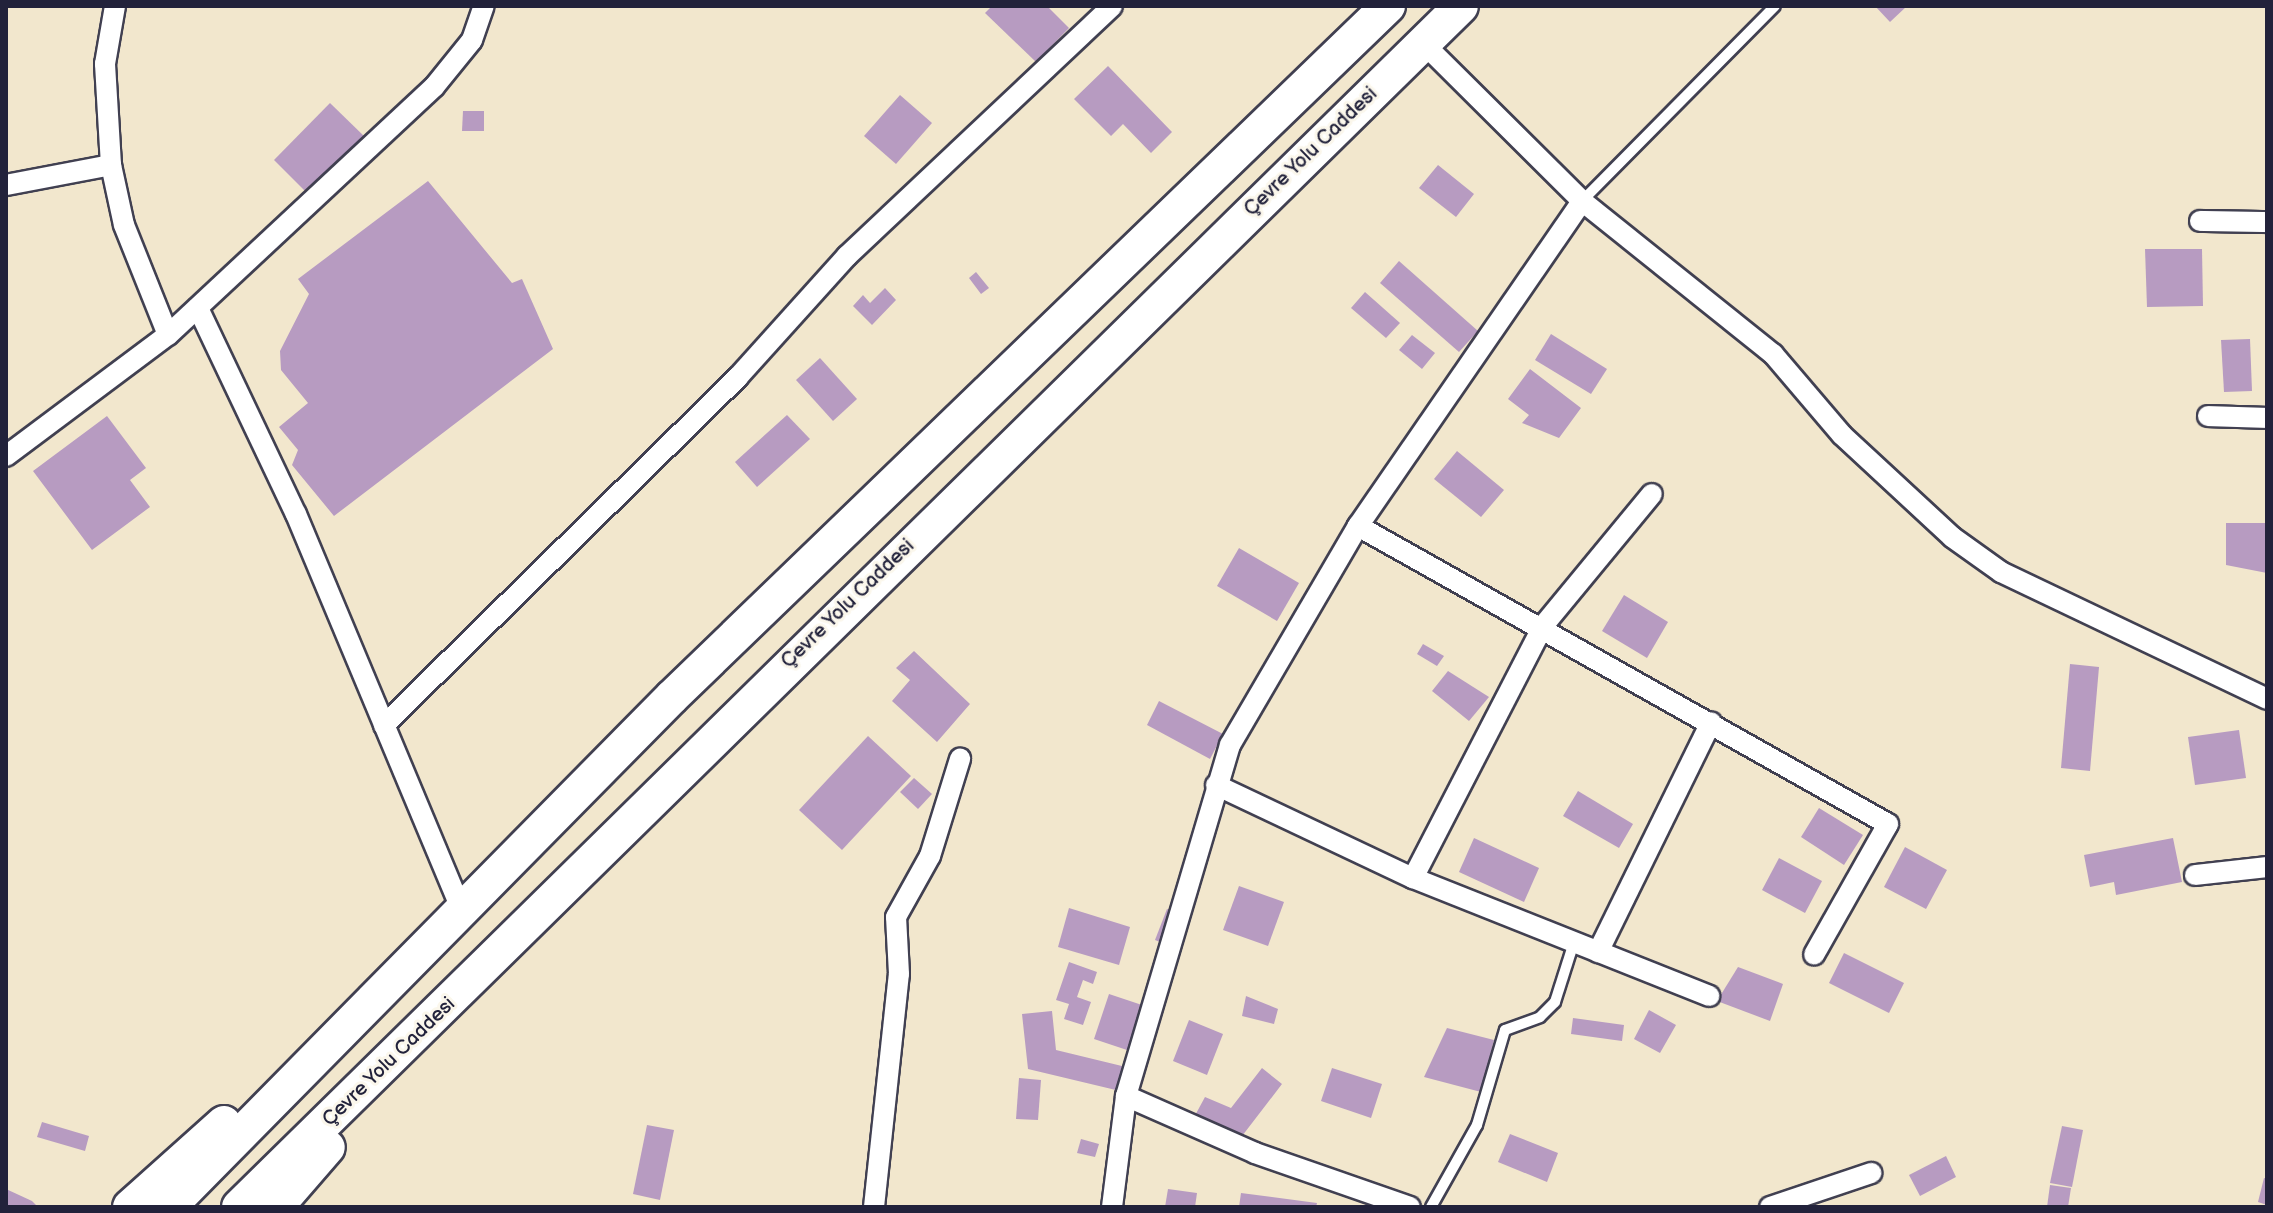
<!DOCTYPE html>
<meta charset="utf-8">
<style>
body{margin:0}
#map{position:relative;width:2273px;height:1213px;overflow:hidden;background:#f2e7cd;font-family:"Balsamiq Sans",sans-serif}
div>[style]{position:absolute}
[style*='--x']{left:calc(var(--x)*1px);top:calc(var(--y)*1px);width:calc(var(--w)*1px);rotate:calc(var(--a)*1deg)}
.building>*{inset:0;background:#b79bc1}
.roads{filter:drop-shadow(2px 0 #414051) drop-shadow(-2px 0 #414051) drop-shadow(0 2px #414051) drop-shadow(0 -2px #414051)}
.service>*{height:10px;margin:-5px;padding:0 5px;transform-origin:5px;border-radius:5px;background:#fff}
.minor>*{height:20px;margin:-10px;padding:0 10px;transform-origin:10px;border-radius:10px;background:#fff}
.trunk>*{height:34px;margin:-17px;padding:0 17px;transform-origin:17px;border-radius:17px;background:#fff}
span{translate:-50% -50%;white-space:nowrap;text-align:center;line-height:1.15;-webkit-text-stroke:6px #fbf7ec;paint-order:stroke}
.street-label{font-size:20px;color:#22223b}
.frame{position:absolute;inset:0;border:8px solid #22223b;pointer-events:none}
</style>
<div id="map">
<div class="building">
<div style="clip-path:polygon(992px 6px,1047px 6px,1069px 28px,1036px 62px,985px 13px)"></div>
<div style="clip-path:polygon(1875px 6px,1907px 6px,1890px 22px)"></div>
<div style="clip-path:polygon(1108px 66px,1172px 132px,1151px 153px,1123px 124px,1111px 136px,1074px 99px)"></div>
<div style="clip-path:polygon(900px 95px,932px 123px,896px 164px,864px 136px)"></div>
<div style="clip-path:polygon(330px 103px,367px 139px,310px 196px,274px 160px)"></div>
<div style="clip-path:polygon(463px 111px,484px 111px,484px 131px,462px 131px)"></div>
<div style="clip-path:polygon(1438px 165px,1474px 194px,1456px 217px,1419px 188px)"></div>
<div style="clip-path:polygon(428px 181px,512px 283px,522px 279px,553px 349px,334px 516px,292px 465px,298px 450px,279px 427px,308px 403px,281px 370px,280px 351px,309px 294px,298px 279px)"></div>
<div style="clip-path:polygon(2145px 249px,2202px 249px,2203px 306px,2147px 307px)"></div>
<div style="clip-path:polygon(1399px 261px,1478px 331px,1459px 352px,1380px 283px)"></div>
<div style="clip-path:polygon(976px 272px,989px 288px,981px 294px,969px 278px)"></div>
<div style="clip-path:polygon(885px 288px,896px 300px,872px 325px,853px 306px,863px 295px,870px 303px)"></div>
<div style="clip-path:polygon(1365px 292px,1400px 323px,1386px 338px,1351px 308px)"></div>
<div style="clip-path:polygon(1551px 334px,1607px 369px,1591px 394px,1535px 360px)"></div>
<div style="clip-path:polygon(1412px 335px,1435px 353px,1422px 369px,1399px 350px)"></div>
<div style="clip-path:polygon(2250px 339px,2252px 391px,2224px 392px,2221px 340px)"></div>
<div style="clip-path:polygon(820px 358px,857px 399px,833px 421px,796px 380px)"></div>
<div style="clip-path:polygon(1530px 369px,1581px 408px,1559px 438px,1522px 423px,1529px 415px,1508px 399px)"></div>
<div style="clip-path:polygon(787px 415px,810px 439px,757px 487px,735px 462px)"></div>
<div style="clip-path:polygon(107px 416px,146px 468px,130px 480px,150px 507px,92px 550px,33px 471px)"></div>
<div style="clip-path:polygon(1457px 451px,1504px 490px,1481px 517px,1434px 479px)"></div>
<div style="clip-path:polygon(2226px 523px,2267px 523px,2267px 573px,2226px 565px)"></div>
<div style="clip-path:polygon(1239px 548px,1299px 583px,1277px 621px,1217px 586px)"></div>
<div style="clip-path:polygon(1624px 595px,1668px 622px,1647px 658px,1602px 631px)"></div>
<div style="clip-path:polygon(1423px 644px,1444px 656px,1437px 666px,1417px 654px)"></div>
<div style="clip-path:polygon(914px 651px,970px 704px,937px 742px,892px 701px,910px 680px,896px 668px)"></div>
<div style="clip-path:polygon(2070px 664px,2099px 667px,2090px 771px,2061px 768px)"></div>
<div style="clip-path:polygon(1448px 671px,1489px 697px,1469px 721px,1432px 691px)"></div>
<div style="clip-path:polygon(1159px 701px,1223px 734px,1210px 759px,1147px 725px)"></div>
<div style="clip-path:polygon(2239px 730px,2246px 778px,2195px 785px,2188px 737px)"></div>
<div style="clip-path:polygon(868px 736px,911px 776px,842px 850px,799px 810px)"></div>
<div style="clip-path:polygon(914px 778px,932px 794px,918px 809px,900px 792px)"></div>
<div style="clip-path:polygon(1578px 791px,1633px 824px,1619px 848px,1563px 816px)"></div>
<div style="clip-path:polygon(1819px 808px,1863px 835px,1844px 865px,1801px 837px)"></div>
<div style="clip-path:polygon(1474px 838px,1539px 868px,1524px 902px,1459px 872px)"></div>
<div style="clip-path:polygon(2173px 838px,2182px 882px,2116px 895px,2114px 882px,2090px 887px,2084px 855px)"></div>
<div style="clip-path:polygon(1905px 847px,1947px 870px,1926px 909px,1884px 887px)"></div>
<div style="clip-path:polygon(1779px 858px,1822px 881px,1805px 913px,1762px 890px)"></div>
<div style="clip-path:polygon(1239px 886px,1284px 902px,1268px 946px,1223px 930px)"></div>
<div style="clip-path:polygon(1069px 908px,1130px 927px,1119px 965px,1058px 947px)"></div>
<div style="clip-path:polygon(1167px 909px,1177px 913px,1165px 944px,1155px 940px)"></div>
<div style="clip-path:polygon(1844px 953px,1904px 983px,1889px 1013px,1829px 983px)"></div>
<div style="clip-path:polygon(1069px 962px,1097px 972px,1093px 984px,1083px 980px,1077px 997px,1091px 1002px,1083px 1025px,1064px 1019px,1069px 1004px,1056px 1000px)"></div>
<div style="clip-path:polygon(1738px 967px,1783px 984px,1770px 1021px,1717px 1001px)"></div>
<div style="clip-path:polygon(1109px 994px,1145px 1006px,1130px 1051px,1094px 1039px)"></div>
<div style="clip-path:polygon(1246px 996px,1278px 1009px,1274px 1024px,1242px 1016px)"></div>
<div style="clip-path:polygon(1649px 1010px,1676px 1025px,1660px 1053px,1634px 1039px)"></div>
<div style="clip-path:polygon(1052px 1011px,1056px 1050px,1126px 1067px,1120px 1091px,1028px 1069px,1022px 1014px)"></div>
<div style="clip-path:polygon(1573px 1018px,1624px 1025px,1622px 1041px,1571px 1034px)"></div>
<div style="clip-path:polygon(1189px 1020px,1223px 1034px,1207px 1075px,1173px 1061px)"></div>
<div style="clip-path:polygon(1447px 1028px,1494px 1040px,1481px 1092px,1424px 1077px)"></div>
<div style="clip-path:polygon(1262px 1068px,1282px 1084px,1239px 1140px,1192px 1121px,1205px 1097px,1231px 1108px)"></div>
<div style="clip-path:polygon(1332px 1068px,1382px 1084px,1371px 1118px,1321px 1101px)"></div>
<div style="clip-path:polygon(1019px 1078px,1041px 1080px,1038px 1120px,1016px 1119px)"></div>
<div style="clip-path:polygon(42px 1122px,89px 1136px,85px 1151px,37px 1137px)"></div>
<div style="clip-path:polygon(647px 1125px,674px 1130px,660px 1200px,633px 1194px)"></div>
<div style="clip-path:polygon(2062px 1126px,2083px 1130px,2072px 1187px,2050px 1183px)"></div>
<div style="clip-path:polygon(1510px 1134px,1558px 1153px,1547px 1182px,1498px 1162px)"></div>
<div style="clip-path:polygon(1081px 1139px,1099px 1144px,1095px 1157px,1077px 1153px)"></div>
<div style="clip-path:polygon(1946px 1156px,1956px 1177px,1920px 1196px,1909px 1175px)"></div>
<div style="clip-path:polygon(2264px 1178px,2267px 1179px,2267px 1205px,2258px 1202px)"></div>
<div style="clip-path:polygon(2050px 1185px,2071px 1188px,2068px 1207px,2047px 1207px)"></div>
<div style="clip-path:polygon(6px 1189px,32px 1201px,38px 1207px,6px 1207px)"></div>
<div style="clip-path:polygon(1168px 1189px,1197px 1193px,1195px 1207px,1165px 1207px)"></div>
<div style="clip-path:polygon(1241px 1193px,1317px 1203px,1316px 1207px,1239px 1207px)"></div>
</div>
<div class="roads">
<div class="service">
<div style="--x:1582;--y:201;--w:274;--a:-45.3"></div>
<div style="--x:1431;--y:1207;--w:94;--a:-60.7"></div>
<div style="--x:1477;--y:1125;--w:99;--a:-73.6"></div>
<div style="--x:1505;--y:1030;--w:37;--a:-20"></div>
<div style="--x:1540;--y:1017;--w:21;--a:-45"></div>
<div style="--x:1555;--y:1002;--w:63;--a:-72.4"></div>
</div>
<div class="minor">
<div style="--x:115;--y:6;--w:59;--a:99.8"></div>
<div style="--x:105;--y:64;--w:101;--a:86.6"></div>
<div style="--x:111;--y:165;--w:61;--a:77.8"></div>
<div style="--x:124;--y:225;--w:118;--a:68.2"></div>
<div style="--x:1423;--y:43;--w:224;--a:44.8"></div>
<div style="--x:1582;--y:201;--w:245;--a:38.7"></div>
<div style="--x:1773;--y:354;--w:106;--a:49.6"></div>
<div style="--x:1842;--y:435;--w:150;--a:42.8"></div>
<div style="--x:1952;--y:537;--w:60;--a:35.5"></div>
<div style="--x:2001;--y:572;--w:295;--a:25.5"></div>
<div style="--x:6;--y:185;--w:107;--a:-10.8"></div>
<div style="--x:2200;--y:221;--w:67;--a:0.9"></div>
<div style="--x:198;--y:308;--w:228;--a:64.6"></div>
<div style="--x:296;--y:514;--w:429;--a:67.3"></div>
<div style="--x:2208;--y:416;--w:59;--a:1.9"></div>
<div style="--x:6;--y:456;--w:202;--a:-36.8"></div>
<div style="--x:168;--y:335;--w:364;--a:-43"></div>
<div style="--x:434;--y:87;--w:60;--a:-51"></div>
<div style="--x:472;--y:40;--w:36;--a:-71"></div>
<div style="--x:1358;--y:526;--w:608;--a:29.35"></div>
<div style="--x:1888;--y:824;--w:150;--a:119.5"></div>
<div style="--x:384;--y:725;--w:496;--a:-44.5"></div>
<div style="--x:738;--y:377;--w:163;--a:-48"></div>
<div style="--x:847;--y:256;--w:364;--a:-43.3"></div>
<div style="--x:1216;--y:785;--w:218;--a:25.3"></div>
<div style="--x:1413;--y:878;--w:319;--a:21.7"></div>
<div style="--x:2195;--y:875;--w:72;--a:-6.3"></div>
<div style="--x:1413;--y:878;--w:284;--a:-62.7"></div>
<div style="--x:1543;--y:626;--w:171;--a:-50.5"></div>
<div style="--x:1598;--y:952;--w:256;--a:-63.8"></div>
<div style="--x:1126;--y:1096;--w:141;--a:23.8"></div>
<div style="--x:1255;--y:1153;--w:164;--a:19.2"></div>
<div style="--x:874;--y:1207;--w:234;--a:-83.9"></div>
<div style="--x:899;--y:974;--w:57;--a:-93"></div>
<div style="--x:896;--y:917;--w:70;--a:-60.9"></div>
<div style="--x:930;--y:856;--w:102;--a:-72.8"></div>
<div style="--x:1112;--y:1207;--w:112;--a:-82.8"></div>
<div style="--x:1126;--y:1096;--w:366;--a:-73.5"></div>
<div style="--x:1230;--y:745;--w:254;--a:-59.7"></div>
<div style="--x:1358;--y:526;--w:395;--a:-55.4"></div>
<div style="--x:1770;--y:1207;--w:107;--a:-18.6"></div>
</div>
<div class="trunk">
<div style="--x:130;--y:1207;--w:126;--a:-41.8"></div>
<div style="--x:169;--y:1207;--w:716;--a:-45.4"></div>
<div style="--x:672;--y:697;--w:995;--a:-43.98"></div>
<div style="--x:239;--y:1207;--w:1713;--a:-44.5"></div>
<div style="--x:276;--y:1207;--w:79;--a:-49.1"></div>
</div>
</div>
<div class="street-label">
<span style="left:1311px;top:152px;rotate:-44deg">Çevre Yolu Caddesi</span>
<span style="left:848px;top:604px;rotate:-44deg">Çevre Yolu Caddesi</span>
<span style="left:389px;top:1062px;rotate:-44deg">Çevre Yolu Caddesi</span>
</div>
<div class="frame"></div>
</div>
